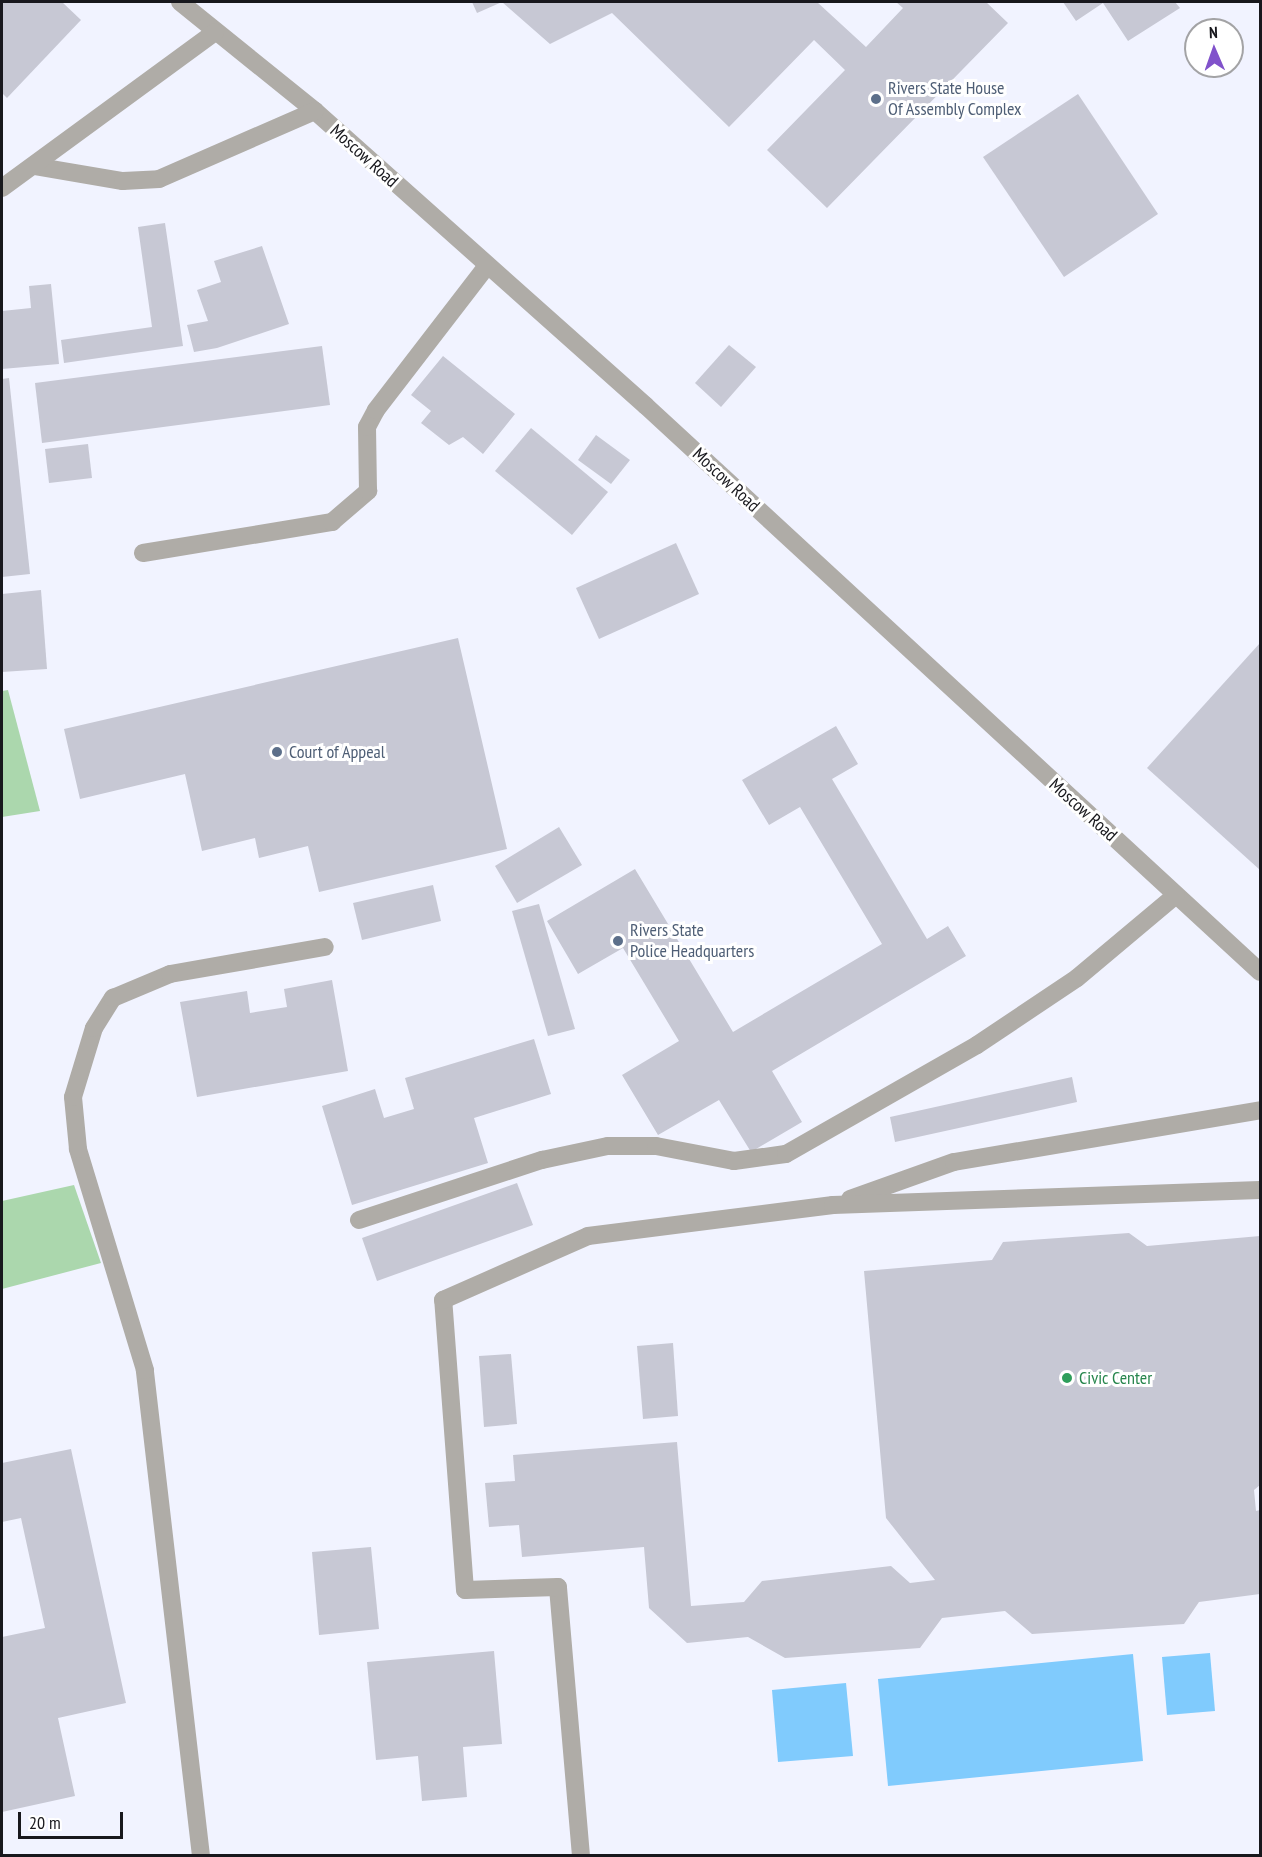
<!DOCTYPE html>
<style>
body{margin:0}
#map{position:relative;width:1262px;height:1857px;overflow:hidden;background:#fbfbfe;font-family:"PT Sans Narrow",sans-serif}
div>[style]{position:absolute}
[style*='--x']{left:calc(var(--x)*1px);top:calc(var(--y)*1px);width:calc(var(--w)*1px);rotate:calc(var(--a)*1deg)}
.built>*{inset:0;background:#f1f3ff}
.green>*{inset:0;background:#abd7ad}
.water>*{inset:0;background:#80cbfd}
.building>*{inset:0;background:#c7c8d4}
.minor>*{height:18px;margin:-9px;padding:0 9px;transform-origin:9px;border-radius:9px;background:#afaca7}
.dots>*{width:16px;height:16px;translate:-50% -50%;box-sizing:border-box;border:3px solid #fff;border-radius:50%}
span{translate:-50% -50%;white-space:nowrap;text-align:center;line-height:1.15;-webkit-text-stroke:6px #fff;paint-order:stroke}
.service-label{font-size:18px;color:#4e5e75}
.left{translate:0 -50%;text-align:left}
.street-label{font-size:18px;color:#18181d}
.leisure-label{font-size:18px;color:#27864d}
.frame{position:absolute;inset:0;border:3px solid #18181d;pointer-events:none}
.north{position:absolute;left:1184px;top:18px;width:60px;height:60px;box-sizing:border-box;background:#fff;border:2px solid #a3a3a5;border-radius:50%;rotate:358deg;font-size:16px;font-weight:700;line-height:24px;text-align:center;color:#18181d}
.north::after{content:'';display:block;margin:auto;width:21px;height:27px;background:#8152cb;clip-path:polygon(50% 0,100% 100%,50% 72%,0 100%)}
.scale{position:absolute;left:18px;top:1812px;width:105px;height:27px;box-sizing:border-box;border:3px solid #18181d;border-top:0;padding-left:8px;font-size:18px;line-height:21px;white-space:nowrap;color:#18181d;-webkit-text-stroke:4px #fff;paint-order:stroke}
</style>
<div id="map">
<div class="built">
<div style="clip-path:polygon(evenodd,2px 2px,1260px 2px,1260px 1855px,2px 1856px,2px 2px,1196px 30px,1232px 30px,1232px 66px,1196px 66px,1196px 30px)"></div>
</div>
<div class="green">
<div style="clip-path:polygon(8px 690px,40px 811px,2px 817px,2px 691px)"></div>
<div style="clip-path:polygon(74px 1185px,101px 1263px,2px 1289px,2px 1201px)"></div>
</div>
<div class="water">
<div style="clip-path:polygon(1210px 1653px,1215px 1711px,1167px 1715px,1162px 1657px)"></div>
<div style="clip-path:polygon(1133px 1654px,1143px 1761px,888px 1786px,878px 1679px)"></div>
<div style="clip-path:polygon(846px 1683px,853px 1756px,778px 1762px,772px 1690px)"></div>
</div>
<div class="building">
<div style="clip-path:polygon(2px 2px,62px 2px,81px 20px,7px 98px,2px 93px)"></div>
<div style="clip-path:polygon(472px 2px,502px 2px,477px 13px)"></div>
<div style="clip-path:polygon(502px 2px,817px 2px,866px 47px,903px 8px,896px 2px,986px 2px,1008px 23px,827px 208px,767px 150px,845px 70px,814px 40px,729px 127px,612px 13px,550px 44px)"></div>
<div style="clip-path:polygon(1063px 2px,1175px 2px,1180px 8px,1128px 41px,1103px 3px,1076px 21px)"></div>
<div style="clip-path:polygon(1078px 94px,1158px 214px,1064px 277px,983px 157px)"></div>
<div style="clip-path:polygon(165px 223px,183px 346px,64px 363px,61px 340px,152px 327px,138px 227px)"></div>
<div style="clip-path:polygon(262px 246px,289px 324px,217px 348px,194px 352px,187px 325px,208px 321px,197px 290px,221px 282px,214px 261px)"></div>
<div style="clip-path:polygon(51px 284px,59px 364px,2px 369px,2px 311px,31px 308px,29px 286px)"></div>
<div style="clip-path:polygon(729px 345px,756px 367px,721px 407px,695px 383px)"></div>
<div style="clip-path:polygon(322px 346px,330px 405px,42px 443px,35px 383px)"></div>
<div style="clip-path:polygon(443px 356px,515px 414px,483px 454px,463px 437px,449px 445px,421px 423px,431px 411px,411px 395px)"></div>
<div style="clip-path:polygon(9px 378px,30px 574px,2px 577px,2px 379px)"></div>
<div style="clip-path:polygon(531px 428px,608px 492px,572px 535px,495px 471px)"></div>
<div style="clip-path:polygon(596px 435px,630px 460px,611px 484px,578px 460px)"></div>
<div style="clip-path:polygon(88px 444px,92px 478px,49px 483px,45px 449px)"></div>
<div style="clip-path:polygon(676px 543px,699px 594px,599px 639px,576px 588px)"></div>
<div style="clip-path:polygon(41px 590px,47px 669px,2px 672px,2px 594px)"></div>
<div style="clip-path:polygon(458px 638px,507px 849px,319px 892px,308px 846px,259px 858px,255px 838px,202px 851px,185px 774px,80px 799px,64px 729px)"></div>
<div style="clip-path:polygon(1260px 643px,1260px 870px,1147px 768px)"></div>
<div style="clip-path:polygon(836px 726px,858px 764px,832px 779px,927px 939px,948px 926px,966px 956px,772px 1071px,802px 1122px,751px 1152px,719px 1100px,658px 1135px,622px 1075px,679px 1041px,623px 948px,578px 974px,547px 921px,635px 869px,733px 1032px,882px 944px,800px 807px,769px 825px,742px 780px)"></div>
<div style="clip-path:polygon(559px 827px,582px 865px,517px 903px,495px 866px)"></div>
<div style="clip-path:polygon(433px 885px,441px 921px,362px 940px,353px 903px)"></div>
<div style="clip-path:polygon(539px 904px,575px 1029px,548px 1036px,512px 911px)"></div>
<div style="clip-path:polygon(332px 980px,348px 1071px,197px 1097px,180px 1002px,247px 991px,250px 1013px,287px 1007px,284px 989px)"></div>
<div style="clip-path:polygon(534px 1039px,551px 1094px,474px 1118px,488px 1163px,352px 1205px,322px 1106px,375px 1089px,384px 1118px,414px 1109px,405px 1078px)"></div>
<div style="clip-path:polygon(1072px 1077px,1077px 1102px,895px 1142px,890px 1117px)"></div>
<div style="clip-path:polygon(517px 1183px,533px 1225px,377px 1281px,362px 1238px)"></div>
<div style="clip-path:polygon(1129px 1233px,1147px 1246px,1260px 1236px,1260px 1485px,1254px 1490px,1256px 1511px,1260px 1510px,1260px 1594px,1199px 1602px,1184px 1624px,1032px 1634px,1005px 1611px,942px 1618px,920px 1648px,785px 1658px,748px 1637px,687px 1643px,649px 1608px,644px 1547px,522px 1557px,519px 1525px,489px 1527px,485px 1483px,515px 1481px,513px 1455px,677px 1442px,691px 1606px,744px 1602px,762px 1581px,891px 1566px,910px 1583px,935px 1580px,886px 1518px,864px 1271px,992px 1260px,1003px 1242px)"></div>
<div style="clip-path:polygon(673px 1343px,678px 1416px,643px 1419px,637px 1346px)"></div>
<div style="clip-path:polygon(511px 1354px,517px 1424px,484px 1427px,479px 1356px)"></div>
<div style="clip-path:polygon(71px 1449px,126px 1703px,58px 1718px,75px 1796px,2px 1812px,2px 1637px,45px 1628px,21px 1518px,2px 1522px,2px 1463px)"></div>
<div style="clip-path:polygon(371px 1547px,379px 1629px,319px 1635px,312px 1552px)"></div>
<div style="clip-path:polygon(494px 1651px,502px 1744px,463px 1747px,467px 1797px,422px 1801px,418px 1756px,376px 1760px,367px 1662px)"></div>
</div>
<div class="minor">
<div style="--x:180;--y:2;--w:174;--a:38.9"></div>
<div style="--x:315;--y:111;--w:443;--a:41.7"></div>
<div style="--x:646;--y:406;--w:835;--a:42.67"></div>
<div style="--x:34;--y:166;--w:90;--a:9.6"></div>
<div style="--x:123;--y:181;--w:36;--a:-3"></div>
<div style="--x:159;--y:179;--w:170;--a:-23.6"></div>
<div style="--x:2;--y:188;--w:264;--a:-36.2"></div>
<div style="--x:143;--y:553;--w:192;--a:-9.3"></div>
<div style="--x:332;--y:522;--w:48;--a:-40.7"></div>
<div style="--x:368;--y:491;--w:64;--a:-90.9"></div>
<div style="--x:367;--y:427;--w:19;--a:-62"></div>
<div style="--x:376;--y:410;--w:182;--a:-52.4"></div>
<div style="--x:850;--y:1199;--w:110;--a:-19.6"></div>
<div style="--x:954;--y:1162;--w:310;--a:-9.6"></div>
<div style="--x:359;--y:1220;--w:193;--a:-18.2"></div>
<div style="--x:542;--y:1160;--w:67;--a:-12"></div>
<div style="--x:608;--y:1146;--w:48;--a:0"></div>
<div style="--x:656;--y:1146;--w:79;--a:10.9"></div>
<div style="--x:734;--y:1161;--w:52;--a:-7.7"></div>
<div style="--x:786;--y:1154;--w:220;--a:-29.7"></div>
<div style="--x:977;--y:1045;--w:120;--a:-33.8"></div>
<div style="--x:1077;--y:978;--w:129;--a:-40"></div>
<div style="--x:201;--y:1856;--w:489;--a:-96.6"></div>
<div style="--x:145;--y:1370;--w:231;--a:-106.9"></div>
<div style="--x:78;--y:1149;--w:52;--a:-95.5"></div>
<div style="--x:73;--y:1097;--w:72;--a:-73.1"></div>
<div style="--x:94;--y:1028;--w:36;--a:-58"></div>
<div style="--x:113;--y:998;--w:62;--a:-22.8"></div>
<div style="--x:170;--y:974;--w:157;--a:-9.9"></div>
<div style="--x:581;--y:1856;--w:270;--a:-94.9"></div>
<div style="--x:558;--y:1587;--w:93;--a:178.2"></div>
<div style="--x:465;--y:1590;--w:291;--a:-94.3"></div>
<div style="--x:443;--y:1300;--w:158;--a:-23.8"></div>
<div style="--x:588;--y:1236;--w:247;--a:-7.2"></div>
<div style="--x:833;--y:1205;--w:427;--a:-2"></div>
</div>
<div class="dots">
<div style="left:876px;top:99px;background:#5c6f8a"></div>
<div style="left:277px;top:752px;background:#5c6f8a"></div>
<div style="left:618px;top:941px;background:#5c6f8a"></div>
<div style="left:1067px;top:1378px;background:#2e9e5b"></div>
</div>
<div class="service-label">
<span class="left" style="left:888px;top:99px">Rivers State House<br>Of Assembly Complex</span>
<span class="left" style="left:289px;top:752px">Court of Appeal</span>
<span class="left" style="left:630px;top:941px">Rivers State<br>Police Headquarters</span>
</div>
<div class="street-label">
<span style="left:364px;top:156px;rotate:42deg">Moscow Road</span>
<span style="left:726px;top:480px;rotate:43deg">Moscow Road</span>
<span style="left:1083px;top:810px;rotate:42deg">Moscow Road</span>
</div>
<div class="leisure-label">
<span class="left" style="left:1079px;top:1378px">Civic Center</span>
</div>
<div class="frame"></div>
<div class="north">N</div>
<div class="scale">20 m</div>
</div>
